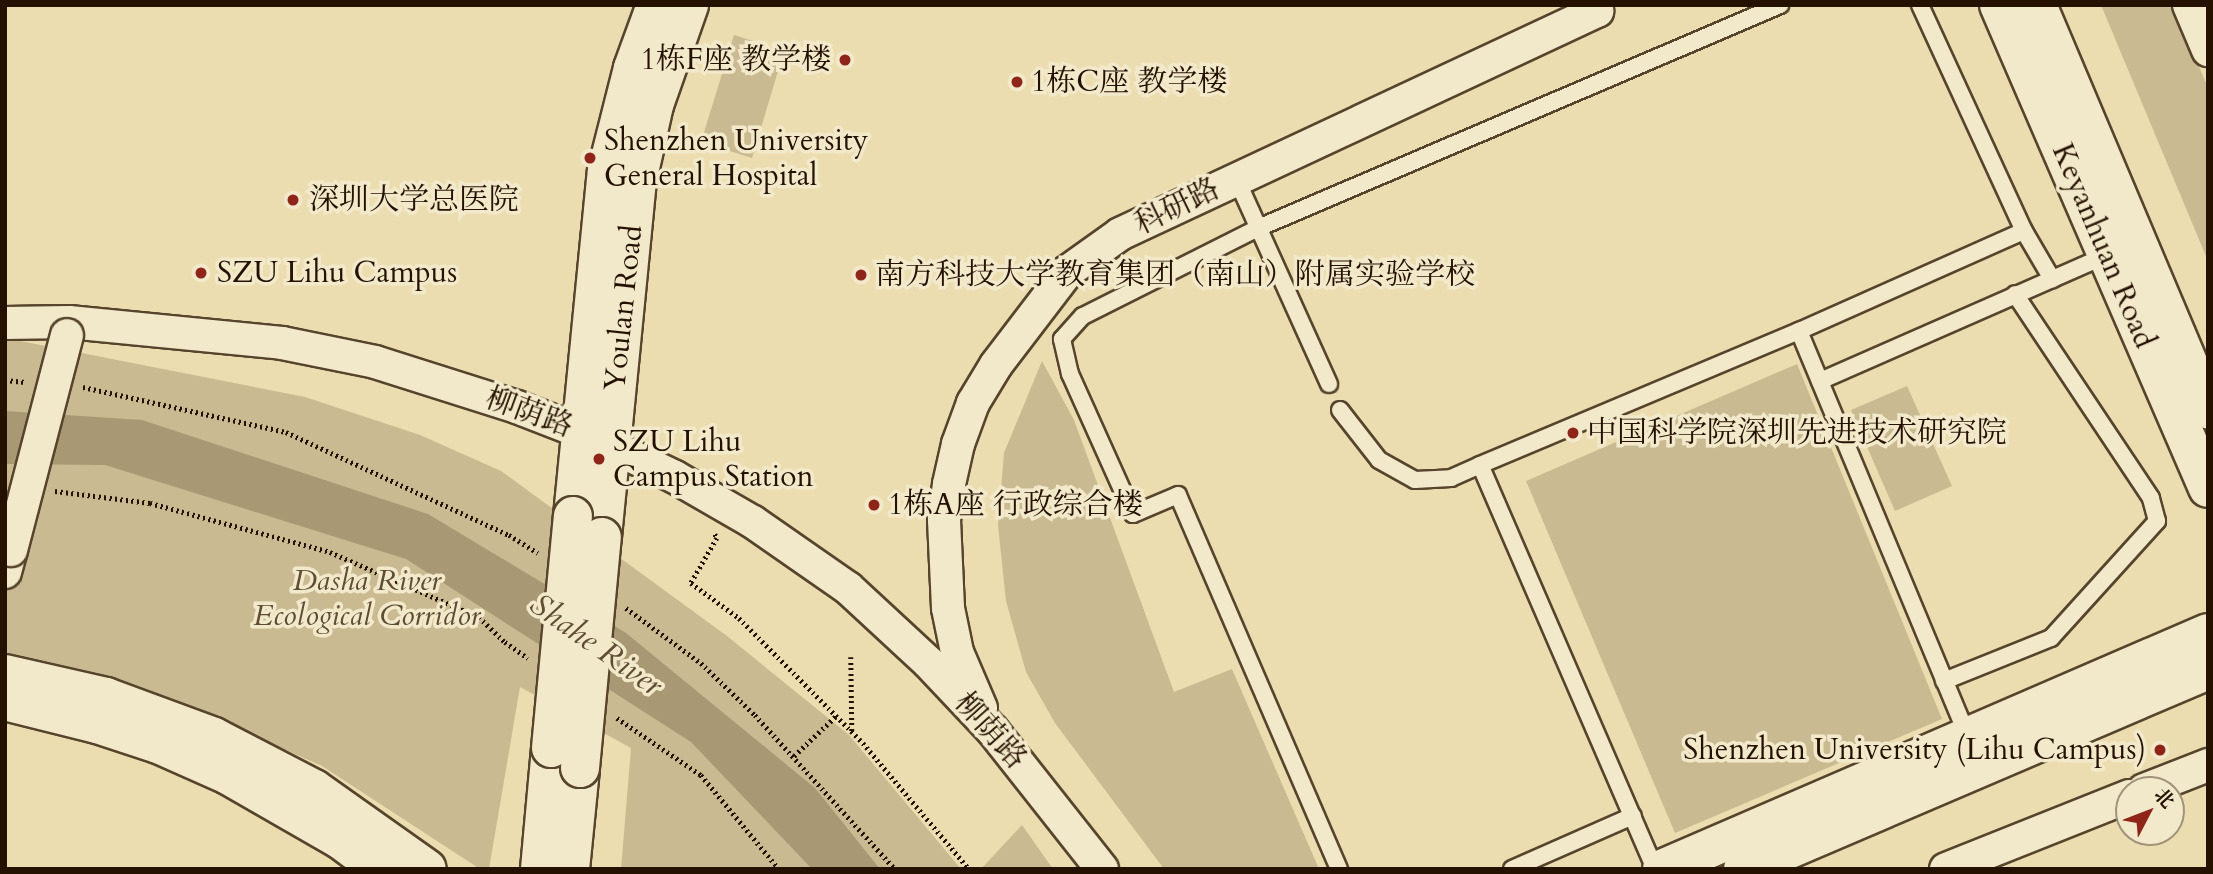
<!DOCTYPE html>
<meta charset="utf-8">
<style>
body{margin:0}
#map{position:relative;width:2213px;height:874px;overflow:hidden;background:#ebddaf;font-family:Cardo,"Noto Serif SC",serif}
div>[style]{position:absolute}
[style*='--x']{left:calc(var(--x)*1px);top:calc(var(--y)*1px);width:calc(var(--w)*1px);rotate:calc(var(--a)*1deg)}
.green>*{inset:0;background:#c9ba91}
.water>*{inset:0;background:#a89874}
.path>*{height:4.5px;margin-top:-2.25px;transform-origin:0;background:repeating-linear-gradient(90deg,#251100 0 2px,transparent 0 5.5px)}
.roads{filter:drop-shadow(2px 0 #56442c) drop-shadow(-2px 0 #56442c) drop-shadow(0 2px #56442c) drop-shadow(0 -2px #56442c)}
.lane>*{height:16px;margin:-8px;padding:0 8px;transform-origin:8px;border-radius:8px;background:#f2e9cb}
.street>*{height:32px;margin:-16px;padding:0 16px;transform-origin:16px;border-radius:16px;background:#f2e9cb}
.secondary>*{height:38px;margin:-19px;padding:0 19px;transform-origin:19px;border-radius:19px;background:#f2e9cb}
.bridges{filter:drop-shadow(2px 0 #56442c) drop-shadow(-2px 0 #56442c) drop-shadow(0 2px #56442c) drop-shadow(0 -2px #56442c)}
.street-bridge>*{height:32px;margin:-16px;padding:0 16px;transform-origin:16px;border-radius:16px;background:#f2e9cb}
.secondary-bridge>*{height:38px;margin:-19px;padding:0 19px;transform-origin:19px;border-radius:19px;background:#f2e9cb}
.dots>*{width:19px;height:19px;translate:-50% -50%;box-sizing:border-box;border:4px solid #f2e9cb;border-radius:50%}
span{translate:-50% -50%;white-space:nowrap;text-align:center;line-height:1.15;-webkit-text-stroke:7px #f2e9cb;paint-order:stroke}
.poi-label{font-size:30px;color:#251100}
.right{translate:-100% -50%;text-align:right}
.left{translate:0 -50%;text-align:left}
.street-label{font-size:30px;color:#251100}
.park-label{font-size:30px;color:#5e4c33;font-style:italic}
.water-label{font-size:32px;color:#604e34;font-style:italic}
.frame{position:absolute;inset:0;border:7px solid #251100;pointer-events:none}
.north{position:absolute;left:2115px;top:776px;width:70px;height:70px;box-sizing:border-box;background:#f2e9cb;border:2px solid #a0937a;border-radius:50%;rotate:48deg;font-size:19px;font-weight:700;line-height:28px;text-align:center;color:#251100}
.north::after{content:'';display:block;margin:auto;width:24px;height:32px;background:#8f2418;clip-path:polygon(50% 0,100% 100%,50% 72%,0 100%)}
</style>
<div id="map">
<div class="green">
<div style="clip-path:polygon(2101px 5px,2173px 5px,2208px 88px,2208px 261px)"></div>
<div style="clip-path:polygon(734px 35px,784px 51px,752px 158px,701px 142px)"></div>
<div style="clip-path:polygon(5px 338px,305px 397px,420px 435px,501px 471px,727px 636px,849px 735px,961px 869px,621px 869px,631px 748px,520px 687px,489px 869px,480px 869px,322px 766px,220px 721px,5px 663px)"></div>
<div style="clip-path:polygon(1042px 361px,1074px 420px,1174px 692px,1232px 669px,1319px 869px,1164px 869px,1055px 723px,1026px 672px,1006px 601px,998px 525px,1004px 453px)"></div>
<div style="clip-path:polygon(1797px 364px,1942px 719px,1675px 833px,1526px 481px)"></div>
<div style="clip-path:polygon(1907px 386px,1952px 486px,1895px 511px,1851px 410px)"></div>
<div style="clip-path:polygon(1022px 825px,1053px 869px,981px 869px)"></div>
</div>
<div class="water">
<div style="clip-path:polygon(5px 411px,142px 420px,428px 514px,626px 633px,815px 788px,880px 869px,812px 869px,691px 742px,406px 559px,105px 465px,5px 464px)"></div>
</div>
<div class="path">
<div style="--x:5;--y:380;--w:20;--a:6"></div>
<div style="--x:83;--y:387;--w:208;--a:12.5"></div>
<div style="--x:286;--y:432;--w:246;--a:24.8"></div>
<div style="--x:509;--y:535;--w:34;--a:32"></div>
<div style="--x:55;--y:491;--w:96;--a:7.2"></div>
<div style="--x:150;--y:503;--w:187;--a:15.2"></div>
<div style="--x:330;--y:552;--w:163;--a:23.6"></div>
<div style="--x:479;--y:617;--w:36;--a:44"></div>
<div style="--x:505;--y:642;--w:28;--a:35"></div>
<div style="--x:715;--y:534;--w:4;--a:63"></div>
<div style="--x:717;--y:538;--w:52;--a:120"></div>
<div style="--x:691;--y:583;--w:59;--a:36.1"></div>
<div style="--x:739;--y:618;--w:176;--a:45.2"></div>
<div style="--x:863;--y:743;--w:165;--a:49.9"></div>
<div style="--x:626;--y:608;--w:93;--a:36.3"></div>
<div style="--x:701;--y:663;--w:75;--a:43.9"></div>
<div style="--x:755;--y:715;--w:208;--a:47.7"></div>
<div style="--x:851;--y:657;--w:74;--a:89.2"></div>
<div style="--x:617;--y:718;--w:102;--a:34.2"></div>
<div style="--x:701;--y:775;--w:122;--a:50.3"></div>
<div style="--x:794;--y:756;--w:58;--a:-43.6"></div>
</div>
<div class="roads">
<div class="lane">
<div style="--x:1920;--y:5;--w:249;--a:65.3"></div>
<div style="--x:2024;--y:231;--w:56;--a:59.7"></div>
<div style="--x:1236;--y:178;--w:226;--a:65.7"></div>
<div style="--x:1799;--y:331;--w:440;--a:67.4"></div>
<div style="--x:1820;--y:381;--w:313;--a:-23.7"></div>
<div style="--x:1340;--y:410;--w:63;--a:52"></div>
<div style="--x:1379;--y:460;--w:41;--a:29.1"></div>
<div style="--x:1415;--y:480;--w:36;--a:-3"></div>
<div style="--x:1451;--y:478;--w:32;--a:-24"></div>
<div style="--x:1944;--y:681;--w:115;--a:-21.9"></div>
<div style="--x:2051;--y:638;--w:158;--a:-47.8"></div>
<div style="--x:2157;--y:521;--w:24;--a:-105"></div>
<div style="--x:2151;--y:498;--w:245;--a:-123.7"></div>
<div style="--x:1339;--y:869;--w:407;--a:-113.3"></div>
<div style="--x:1178;--y:495;--w:49;--a:157.1"></div>
<div style="--x:1133;--y:514;--w:154;--a:-114.2"></div>
<div style="--x:1070;--y:374;--w:36;--a:-103"></div>
<div style="--x:1062;--y:339;--w:31;--a:-48"></div>
<div style="--x:1083;--y:316;--w:196;--a:-26.7"></div>
<div style="--x:1258;--y:228;--w:568;--a:-23.13"></div>
<div style="--x:1512;--y:869;--w:132;--a:-23.7"></div>
<div style="--x:1655;--y:869;--w:440;--a:-113.4"></div>
<div style="--x:1480;--y:465;--w:346;--a:-22.8"></div>
<div style="--x:1799;--y:331;--w:246;--a:-24"></div>
</div>
<div class="street">
<div style="--x:2189;--y:5;--w:49;--a:67.1"></div>
<div style="--x:5;--y:323;--w:64;--a:-0.9"></div>
<div style="--x:69;--y:322;--w:214;--a:5.6"></div>
<div style="--x:282;--y:343;--w:95;--a:11.5"></div>
<div style="--x:375;--y:362;--w:149;--a:17.6"></div>
<div style="--x:517;--y:407;--w:69;--a:21.3"></div>
<div style="--x:581;--y:432;--w:104;--a:25.6"></div>
<div style="--x:675;--y:477;--w:90;--a:30"></div>
<div style="--x:753;--y:522;--w:116;--a:34.8"></div>
<div style="--x:848;--y:588;--w:109;--a:42.8"></div>
<div style="--x:928;--y:662;--w:95;--a:46.7"></div>
<div style="--x:993;--y:731;--w:176;--a:51.7"></div>
<div style="--x:5;--y:572;--w:23;--a:-75"></div>
<div style="--x:981;--y:708;--w:61;--a:-113.2"></div>
<div style="--x:957;--y:652;--w:45;--a:-101.6"></div>
<div style="--x:948;--y:608;--w:88;--a:-92.6"></div>
<div style="--x:944;--y:520;--w:36;--a:-82"></div>
<div style="--x:949;--y:484;--w:41;--a:-77.3"></div>
<div style="--x:958;--y:444;--w:44;--a:-69.9"></div>
<div style="--x:973;--y:403;--w:44;--a:-58.8"></div>
<div style="--x:996;--y:365;--w:117;--a:-52.6"></div>
<div style="--x:1067;--y:272;--w:65;--a:-35.6"></div>
<div style="--x:1120;--y:234;--w:527;--a:-25.06"></div>
<div style="--x:1597;--y:11;--w:7;--a:-117"></div>
<div style="--x:2144;--y:790;--w:69;--a:-21.3"></div>
<div style="--x:1946;--y:869;--w:197;--a:-21.7"></div>
</div>
<div class="secondary">
<div style="--x:1999;--y:5;--w:526;--a:66.6"></div>
<div style="--x:2037;--y:5;--w:439;--a:67.1"></div>
<div style="--x:573;--y:516;--w:347;--a:-84.4"></div>
<div style="--x:607;--y:171;--w:106;--a:-75.8"></div>
<div style="--x:633;--y:68;--w:67;--a:-69.9"></div>
<div style="--x:602;--y:537;--w:358;--a:-84.4"></div>
<div style="--x:637;--y:181;--w:78;--a:-77.4"></div>
<div style="--x:654;--y:105;--w:106;--a:-70.7"></div>
<div style="--x:5;--y:674;--w:104;--a:12.8"></div>
<div style="--x:106;--y:697;--w:115;--a:20.3"></div>
<div style="--x:214;--y:737;--w:113;--a:27.5"></div>
<div style="--x:314;--y:789;--w:138;--a:35.3"></div>
<div style="--x:5;--y:701;--w:95;--a:14"></div>
<div style="--x:97;--y:724;--w:64;--a:18.2"></div>
<div style="--x:158;--y:744;--w:77;--a:23.9"></div>
<div style="--x:228;--y:775;--w:130;--a:29.9"></div>
<div style="--x:341;--y:840;--w:49;--a:36.6"></div>
<div style="--x:540;--y:869;--w:121;--a:-84.8"></div>
<div style="--x:570;--y:869;--w:101;--a:-84.3"></div>
<div style="--x:1662;--y:869;--w:595;--a:-23.38"></div>
<div style="--x:1743;--y:869;--w:506;--a:-23.17"></div>
</div>
</div>
<div class="bridges">
<div class="street-bridge">
<div style="--x:11;--y:550;--w:222;--a:-75.4"></div>
</div>
<div class="secondary-bridge">
<div style="--x:551;--y:748;--w:233;--a:-84.6"></div>
<div style="--x:580;--y:768;--w:232;--a:-84.6"></div>
</div>
</div>
<div class="dots">
<div style="left:845px;top:60px;background:#8f2418"></div>
<div style="left:1017px;top:82px;background:#8f2418"></div>
<div style="left:590px;top:158px;background:#8f2418"></div>
<div style="left:293px;top:200px;background:#8f2418"></div>
<div style="left:201px;top:273px;background:#8f2418"></div>
<div style="left:861px;top:275px;background:#8f2418"></div>
<div style="left:1573px;top:433px;background:#8f2418"></div>
<div style="left:599px;top:459px;background:#8f2418"></div>
<div style="left:874px;top:505px;background:#8f2418"></div>
<div style="left:2160px;top:750px;background:#8f2418"></div>
</div>
<div class="poi-label">
<span class="right" style="left:831px;top:60px">1栋F座 教学楼</span>
<span class="left" style="left:1031px;top:82px">1栋C座 教学楼</span>
<span class="left" style="left:604px;top:158px">Shenzhen University<br>General Hospital</span>
<span class="left" style="left:309px;top:200px">深圳大学总医院</span>
<span class="left" style="left:217px;top:273px">SZU Lihu Campus</span>
<span class="left" style="left:875px;top:275px">南方科技大学教育集团（南山）附属实验学校</span>
<span class="left" style="left:1587px;top:433px">中国科学院深圳先进技术研究院</span>
<span class="left" style="left:613px;top:459px">SZU Lihu<br>Campus Station</span>
<span class="left" style="left:888px;top:505px">1栋A座 行政综合楼</span>
<span class="right" style="left:2146px;top:750px">Shenzhen University (Lihu Campus)</span>
</div>
<div class="street-label">
<span style="left:1177px;top:207px;rotate:-26deg">科研路</span>
<span style="left:2103px;top:246px;rotate:67deg">Keyanhuan Road</span>
<span style="left:624px;top:308px;rotate:-84deg">Youlan Road</span>
<span style="left:529px;top:413px;rotate:20deg">柳荫路</span>
<span style="left:990px;top:731px;rotate:48deg">柳荫路</span>
</div>
<div class="park-label">
<span style="left:367px;top:598px">Dasha River<br>Ecological Corridor</span>
</div>
<div class="water-label">
<span style="left:596px;top:645px;rotate:35deg">Shahe River</span>
</div>
<div class="frame"></div>
<div class="north">北</div>
</div>
